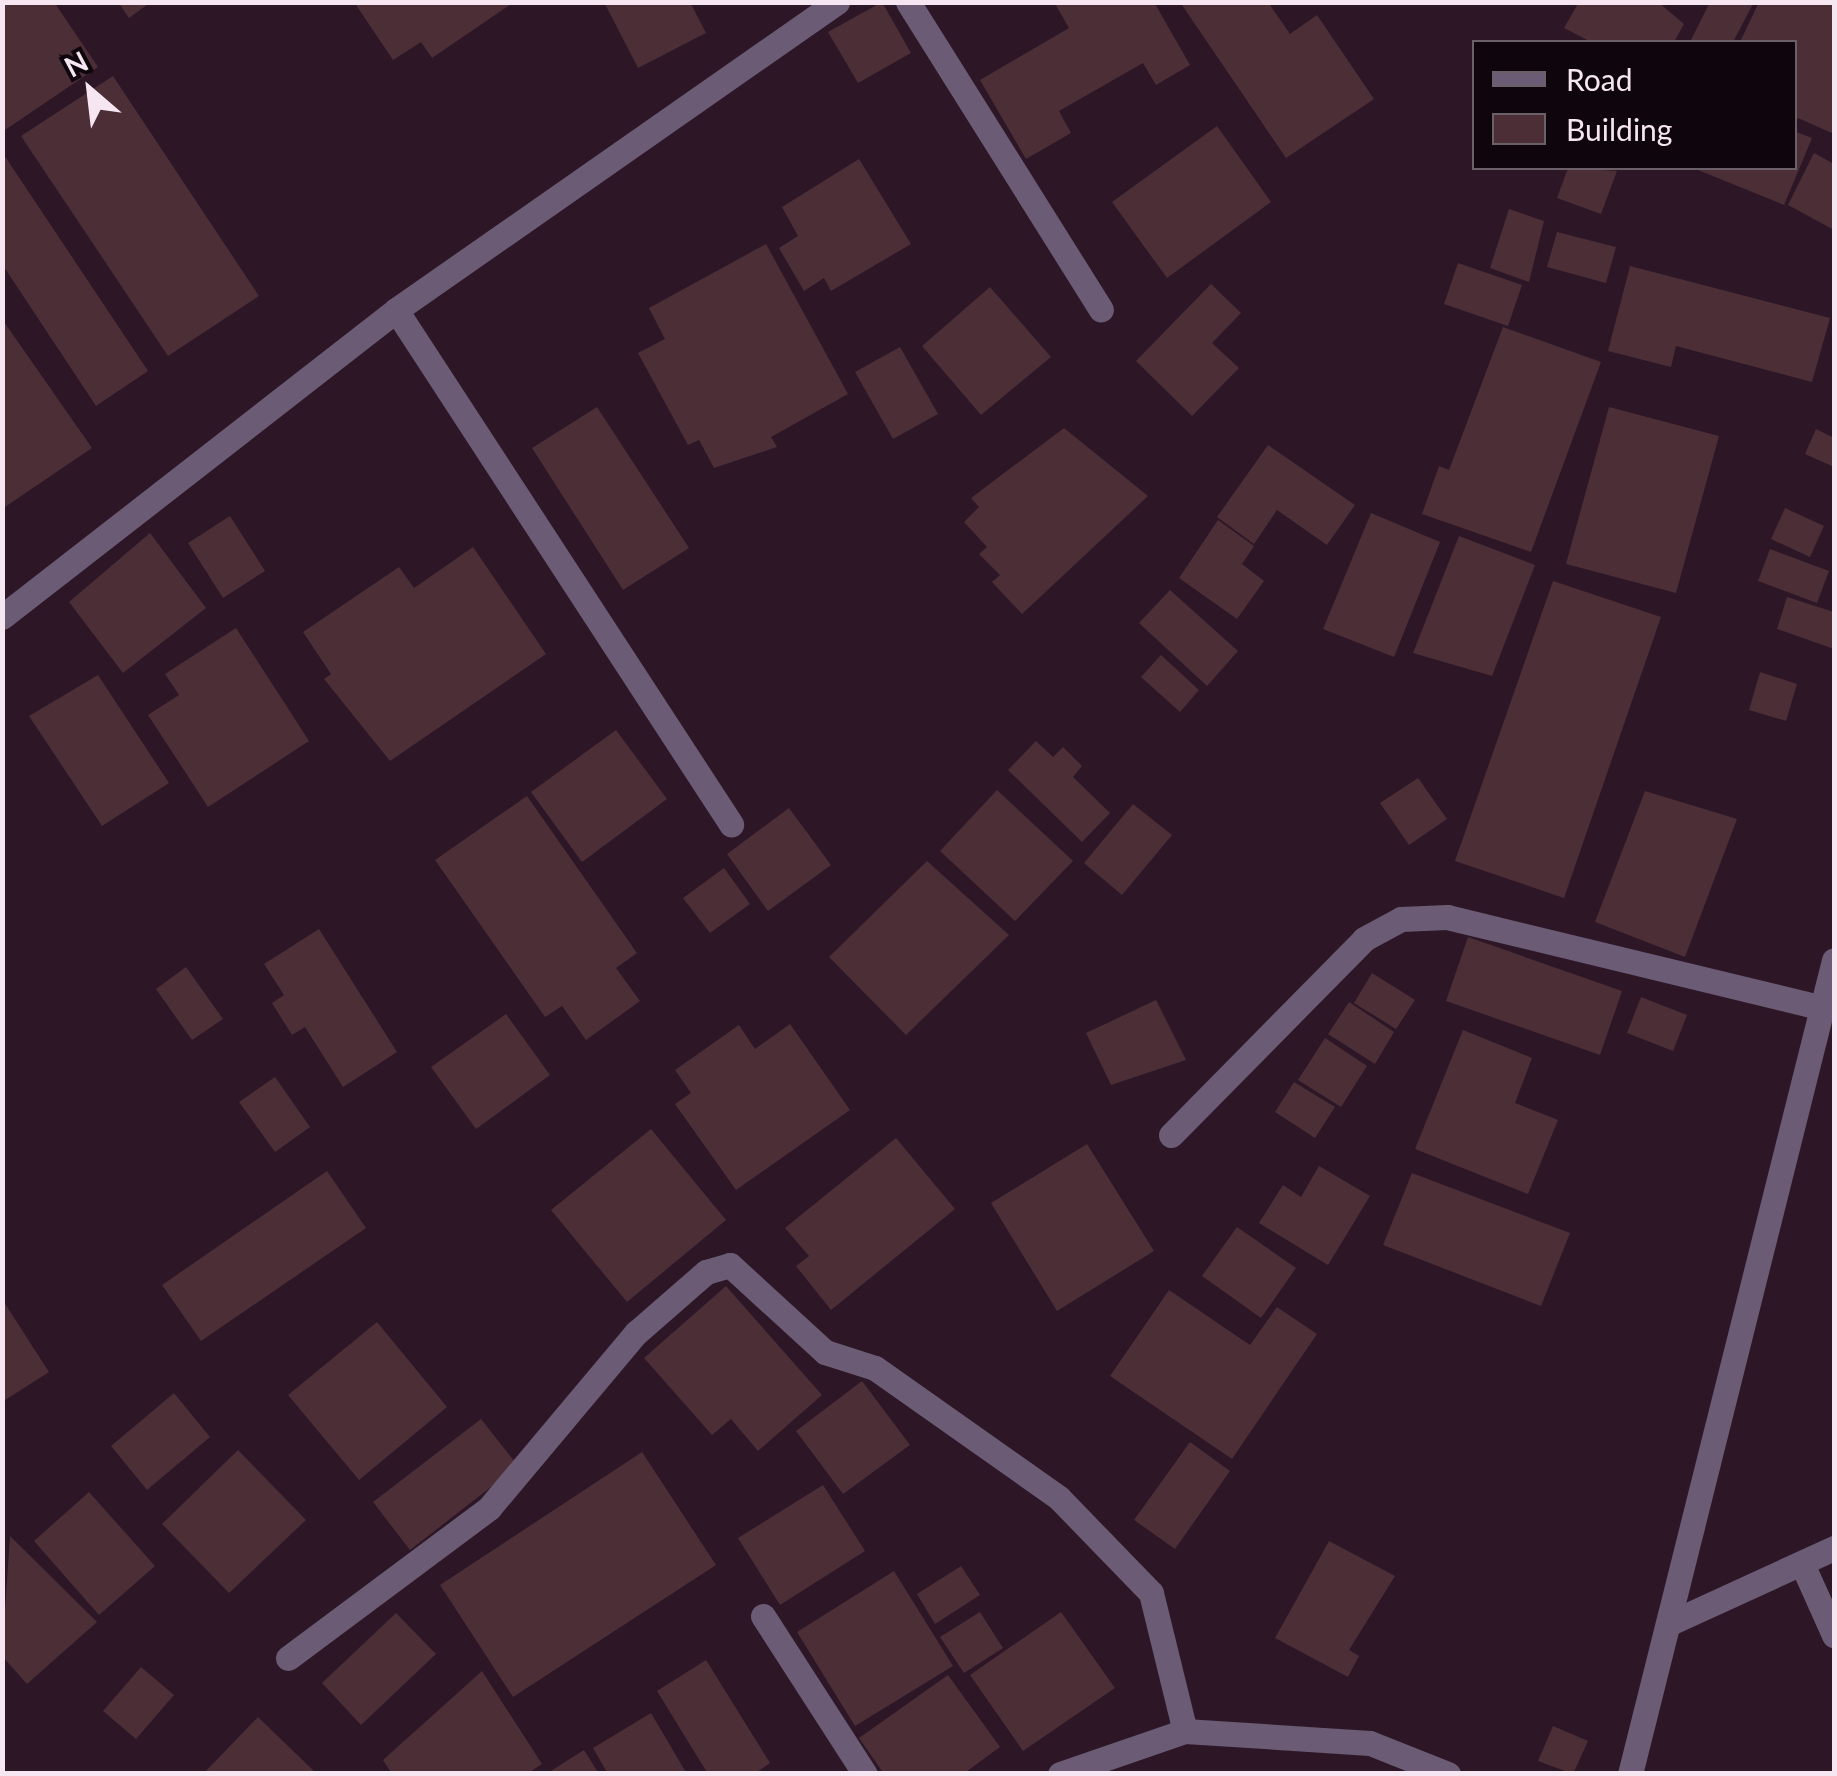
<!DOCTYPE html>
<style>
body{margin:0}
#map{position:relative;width:1837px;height:1776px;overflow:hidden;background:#2d1727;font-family:Lato,sans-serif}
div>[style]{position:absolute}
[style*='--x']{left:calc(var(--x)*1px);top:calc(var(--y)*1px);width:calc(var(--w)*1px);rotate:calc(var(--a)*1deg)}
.building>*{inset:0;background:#4b2e36}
.lane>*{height:25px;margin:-12.5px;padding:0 12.5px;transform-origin:12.5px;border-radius:12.5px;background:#6b5b74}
.street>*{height:25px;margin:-12.5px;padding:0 12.5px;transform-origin:12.5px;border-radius:12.5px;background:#6b5b74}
span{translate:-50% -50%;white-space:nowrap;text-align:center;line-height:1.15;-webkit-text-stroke:9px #0f060d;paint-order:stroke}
.frame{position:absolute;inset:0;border:5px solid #f6e6f1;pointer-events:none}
.legend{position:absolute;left:1472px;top:40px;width:325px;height:130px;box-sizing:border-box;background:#0f060d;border:2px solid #6b6068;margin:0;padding:12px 18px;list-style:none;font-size:30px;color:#f6e6f1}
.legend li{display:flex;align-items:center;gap:20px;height:50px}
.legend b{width:50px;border:2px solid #6b6068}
.north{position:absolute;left:40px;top:40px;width:100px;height:100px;-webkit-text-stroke:8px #0f060d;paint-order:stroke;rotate:332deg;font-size:28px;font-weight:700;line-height:40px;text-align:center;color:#f6e6f1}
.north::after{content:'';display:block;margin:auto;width:35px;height:45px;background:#f6e6f1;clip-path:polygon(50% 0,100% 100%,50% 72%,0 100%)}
</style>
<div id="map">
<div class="building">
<div style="clip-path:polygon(2px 2px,54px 2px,98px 67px,2px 132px)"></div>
<div style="clip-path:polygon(118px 2px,151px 2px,129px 18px)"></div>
<div style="clip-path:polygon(354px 2px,514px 2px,432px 58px,421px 42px,393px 60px)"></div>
<div style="clip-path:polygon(604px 2px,690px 2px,706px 33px,638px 68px)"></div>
<div style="clip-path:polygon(882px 2px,911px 53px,858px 83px,828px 32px)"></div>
<div style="clip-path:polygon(1054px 2px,1154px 2px,1190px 65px,1156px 85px,1143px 63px,1059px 111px,1071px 133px,1026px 159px,980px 80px,1069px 28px)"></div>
<div style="clip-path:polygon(1180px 2px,1268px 2px,1290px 34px,1317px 15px,1374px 99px,1286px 158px)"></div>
<div style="clip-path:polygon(1579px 2px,1658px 2px,1684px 24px,1674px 42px,1591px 42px,1564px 28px)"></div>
<div style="clip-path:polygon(1710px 2px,1754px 2px,1733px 42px,1691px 40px)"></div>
<div style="clip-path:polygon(1759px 2px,1834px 2px,1834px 134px,1798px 118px,1794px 125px,1794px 42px,1740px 42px)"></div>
<div style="clip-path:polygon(113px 76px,259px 296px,168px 356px,21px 136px)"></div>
<div style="clip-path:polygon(1217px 126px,1271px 202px,1167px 278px,1112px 202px)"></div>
<div style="clip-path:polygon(1794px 131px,1812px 138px,1784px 205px,1693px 168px,1794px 168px)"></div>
<div style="clip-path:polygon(2px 152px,148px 371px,96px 406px,2px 264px)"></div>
<div style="clip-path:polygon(1814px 153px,1834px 164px,1834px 230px,1788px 205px)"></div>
<div style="clip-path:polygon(859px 159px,911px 244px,831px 291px,824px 278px,804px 291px,779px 248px,798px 236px,782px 207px)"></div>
<div style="clip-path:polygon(1568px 168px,1617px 171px,1601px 214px,1557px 198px)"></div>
<div style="clip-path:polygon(1509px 209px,1544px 221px,1529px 282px,1490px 268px)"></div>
<div style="clip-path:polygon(1557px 232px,1616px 247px,1606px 283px,1547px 267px)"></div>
<div style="clip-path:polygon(766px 244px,848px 394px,771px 437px,777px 447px,714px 468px,699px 440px,688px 445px,638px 353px,665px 339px,649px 308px)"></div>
<div style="clip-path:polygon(1458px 263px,1522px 285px,1508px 326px,1444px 304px)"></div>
<div style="clip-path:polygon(1630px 266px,1830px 318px,1812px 382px,1676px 346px,1671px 367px,1608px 351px)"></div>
<div style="clip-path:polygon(1211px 284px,1241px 313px,1212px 343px,1239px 368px,1192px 416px,1136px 361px)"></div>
<div style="clip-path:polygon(990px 287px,1051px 357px,981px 415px,922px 346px)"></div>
<div style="clip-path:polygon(2px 319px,92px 448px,2px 509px)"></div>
<div style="clip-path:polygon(1503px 327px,1601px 362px,1531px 552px,1422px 514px,1439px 466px,1449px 470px)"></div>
<div style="clip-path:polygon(900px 347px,938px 414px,893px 439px,855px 372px)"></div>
<div style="clip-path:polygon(597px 407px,689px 548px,623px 590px,532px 448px)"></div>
<div style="clip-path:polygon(1609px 407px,1719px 436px,1676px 593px,1566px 564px)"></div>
<div style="clip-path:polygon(1064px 428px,1148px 496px,1022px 614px,992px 582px,1000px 575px,979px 554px,987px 547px,964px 522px,979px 507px,971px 498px)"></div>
<div style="clip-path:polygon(1816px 429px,1834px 438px,1834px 467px,1805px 454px)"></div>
<div style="clip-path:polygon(1268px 445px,1355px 505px,1327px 545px,1277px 510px,1254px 544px,1217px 517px)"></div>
<div style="clip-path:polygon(1785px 508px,1824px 526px,1810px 557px,1771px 539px)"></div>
<div style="clip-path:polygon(1371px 513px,1440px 542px,1394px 657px,1323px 629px)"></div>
<div style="clip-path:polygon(230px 516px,265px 571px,223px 598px,188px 543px)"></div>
<div style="clip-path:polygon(1218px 520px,1254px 546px,1242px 564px,1264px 581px,1237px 619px,1179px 578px)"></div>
<div style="clip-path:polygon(150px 533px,206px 608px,123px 673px,69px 602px)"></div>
<div style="clip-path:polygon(1459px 536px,1535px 565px,1492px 676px,1413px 653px)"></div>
<div style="clip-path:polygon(473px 547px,546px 654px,390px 761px,324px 679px,331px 674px,303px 632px,399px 567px,414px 588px)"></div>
<div style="clip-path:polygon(1770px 549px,1829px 571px,1817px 603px,1758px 581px)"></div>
<div style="clip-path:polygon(1553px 581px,1661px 617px,1564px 898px,1455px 861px)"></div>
<div style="clip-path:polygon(1170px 590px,1238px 651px,1207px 686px,1139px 623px)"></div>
<div style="clip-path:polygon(1787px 597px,1834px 612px,1834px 649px,1777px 629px)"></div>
<div style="clip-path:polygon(236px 628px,309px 741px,208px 807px,148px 715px,179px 695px,165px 674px)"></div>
<div style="clip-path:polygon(1161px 655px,1199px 690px,1180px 712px,1141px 677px)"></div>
<div style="clip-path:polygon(1760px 672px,1797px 684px,1786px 721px,1749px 710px)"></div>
<div style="clip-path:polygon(98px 675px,169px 783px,102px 826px,29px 716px)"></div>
<div style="clip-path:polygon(616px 730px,667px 799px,582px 862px,531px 792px)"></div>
<div style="clip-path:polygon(1036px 741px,1053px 757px,1063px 747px,1082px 766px,1073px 777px,1110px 813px,1082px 842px,1008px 770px)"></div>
<div style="clip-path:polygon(1418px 778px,1447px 819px,1409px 845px,1380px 803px)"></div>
<div style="clip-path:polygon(997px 790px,1073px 861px,1015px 921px,940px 851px)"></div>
<div style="clip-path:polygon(1645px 791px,1737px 819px,1685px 957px,1595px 922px)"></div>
<div style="clip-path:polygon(527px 796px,637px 953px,616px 968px,640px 1001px,586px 1040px,562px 1006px,545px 1017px,435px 860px)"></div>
<div style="clip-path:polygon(1133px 804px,1172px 835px,1122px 895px,1084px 863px)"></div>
<div style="clip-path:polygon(789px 808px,831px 865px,768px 911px,727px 854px)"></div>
<div style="clip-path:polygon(927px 861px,1009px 935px,906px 1035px,829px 957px)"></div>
<div style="clip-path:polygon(724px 868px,750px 904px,710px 933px,683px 898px)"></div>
<div style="clip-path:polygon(319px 929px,397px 1052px,343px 1087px,305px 1027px,292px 1035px,272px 1003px,284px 995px,264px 964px)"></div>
<div style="clip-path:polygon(1468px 937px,1622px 991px,1600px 1055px,1446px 1001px)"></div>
<div style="clip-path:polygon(186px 967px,223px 1019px,192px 1040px,156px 989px)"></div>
<div style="clip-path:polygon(1372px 973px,1415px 1000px,1396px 1029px,1354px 1003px)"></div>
<div style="clip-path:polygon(1641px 997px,1687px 1015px,1673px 1051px,1627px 1033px)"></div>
<div style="clip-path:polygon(1156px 1000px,1186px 1060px,1111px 1085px,1086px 1033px)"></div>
<div style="clip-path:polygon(1349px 1002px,1394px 1032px,1375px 1064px,1328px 1034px)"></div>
<div style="clip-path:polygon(506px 1014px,550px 1075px,476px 1129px,431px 1067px)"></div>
<div style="clip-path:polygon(790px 1024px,850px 1110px,736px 1190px,675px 1104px,691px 1093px,675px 1070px,739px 1025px,755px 1049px)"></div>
<div style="clip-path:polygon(1463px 1030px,1532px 1058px,1515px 1103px,1558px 1120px,1528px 1194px,1415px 1149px)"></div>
<div style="clip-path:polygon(1325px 1038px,1367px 1066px,1341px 1107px,1298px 1080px)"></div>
<div style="clip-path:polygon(275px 1077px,310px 1127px,275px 1152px,239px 1102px)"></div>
<div style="clip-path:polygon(1294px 1082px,1335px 1107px,1315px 1138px,1275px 1112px)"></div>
<div style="clip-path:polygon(651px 1129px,726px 1220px,627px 1302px,551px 1210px)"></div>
<div style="clip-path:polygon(896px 1138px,955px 1209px,831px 1310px,796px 1266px,809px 1256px,785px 1228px)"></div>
<div style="clip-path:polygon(1087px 1144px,1154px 1251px,1057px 1311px,991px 1203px)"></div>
<div style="clip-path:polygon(1319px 1166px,1370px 1196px,1328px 1265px,1259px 1223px,1283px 1185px,1301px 1197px)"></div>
<div style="clip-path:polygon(327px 1171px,366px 1228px,201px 1341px,162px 1285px)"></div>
<div style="clip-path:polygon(1412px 1173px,1570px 1233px,1541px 1306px,1383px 1245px)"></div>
<div style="clip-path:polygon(1237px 1227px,1296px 1268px,1261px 1318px,1202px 1276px)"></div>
<div style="clip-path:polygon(726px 1286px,822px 1395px,758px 1451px,731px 1419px,712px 1435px,644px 1358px)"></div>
<div style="clip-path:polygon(1169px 1290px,1250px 1345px,1277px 1307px,1317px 1334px,1232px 1459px,1110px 1376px)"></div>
<div style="clip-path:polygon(2px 1299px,49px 1372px,2px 1402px)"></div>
<div style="clip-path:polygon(377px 1322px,447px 1407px,359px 1480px,288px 1395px)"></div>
<div style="clip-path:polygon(862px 1381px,910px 1445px,843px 1494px,796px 1431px)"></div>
<div style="clip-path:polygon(174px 1393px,210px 1437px,147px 1490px,111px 1446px)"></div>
<div style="clip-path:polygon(481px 1419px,518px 1466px,410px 1550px,373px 1502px)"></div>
<div style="clip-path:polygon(1190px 1442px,1230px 1471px,1175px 1549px,1134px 1520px)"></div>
<div style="clip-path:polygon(238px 1450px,306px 1520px,229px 1593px,162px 1524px)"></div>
<div style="clip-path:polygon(642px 1452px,716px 1565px,513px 1697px,440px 1585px)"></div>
<div style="clip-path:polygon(823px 1485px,865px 1551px,780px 1605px,738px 1538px)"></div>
<div style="clip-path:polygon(89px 1492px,155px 1566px,99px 1615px,34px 1541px)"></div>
<div style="clip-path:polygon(10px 1536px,97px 1622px,27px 1684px,2px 1656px)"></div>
<div style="clip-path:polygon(1329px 1541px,1395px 1576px,1349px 1650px,1359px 1656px,1348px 1677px,1275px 1638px)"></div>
<div style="clip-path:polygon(961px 1566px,980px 1595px,935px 1624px,917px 1594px)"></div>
<div style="clip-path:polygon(894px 1571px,953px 1666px,855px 1726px,797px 1632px)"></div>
<div style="clip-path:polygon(980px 1612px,1003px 1648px,964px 1673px,940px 1637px)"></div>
<div style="clip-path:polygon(1061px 1612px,1115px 1688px,1023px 1751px,970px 1675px)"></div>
<div style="clip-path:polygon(396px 1613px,436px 1654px,361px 1725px,322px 1683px)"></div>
<div style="clip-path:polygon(706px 1660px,770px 1763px,754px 1774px,708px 1774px,657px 1691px)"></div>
<div style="clip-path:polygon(141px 1667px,174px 1695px,136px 1739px,103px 1711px)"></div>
<div style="clip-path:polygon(482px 1671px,542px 1764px,527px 1774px,392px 1774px,383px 1760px)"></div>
<div style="clip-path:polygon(948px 1675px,1000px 1747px,963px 1774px,884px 1774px,859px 1738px)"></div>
<div style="clip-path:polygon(651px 1713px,687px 1774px,608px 1774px,593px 1748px)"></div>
<div style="clip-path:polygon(258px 1717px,317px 1774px,203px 1774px)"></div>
<div style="clip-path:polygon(1553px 1726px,1588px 1741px,1573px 1774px,1538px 1761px)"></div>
<div style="clip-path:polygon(584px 1750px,599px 1774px,546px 1774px)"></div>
</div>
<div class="lane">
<div style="--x:908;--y:2;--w:363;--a:57.9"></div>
<div style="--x:396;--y:310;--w:614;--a:56.91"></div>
<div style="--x:1171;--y:1135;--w:275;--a:-45.4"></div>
<div style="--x:1364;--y:939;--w:42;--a:-28.4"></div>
<div style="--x:1401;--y:919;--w:46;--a:-2.5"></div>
<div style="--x:1447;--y:917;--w:392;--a:13.6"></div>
</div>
<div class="street">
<div style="--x:2;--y:617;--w:499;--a:-37.9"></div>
<div style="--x:396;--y:310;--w:538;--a:-34.93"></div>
<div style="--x:1803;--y:1566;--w:76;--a:65.8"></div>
<div style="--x:763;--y:1616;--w:188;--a:57.2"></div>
<div style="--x:1668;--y:1624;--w:183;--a:-24.6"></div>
<div style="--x:288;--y:1658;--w:251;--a:-36.7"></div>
<div style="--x:489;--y:1508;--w:229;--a:-50"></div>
<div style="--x:636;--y:1333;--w:93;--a:-41.1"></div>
<div style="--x:706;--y:1272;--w:25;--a:-16"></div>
<div style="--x:730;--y:1265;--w:129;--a:42.5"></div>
<div style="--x:825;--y:1352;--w:52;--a:17.7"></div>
<div style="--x:875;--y:1368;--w:225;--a:35.2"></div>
<div style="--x:1059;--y:1498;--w:132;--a:45.9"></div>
<div style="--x:1151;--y:1593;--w:142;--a:76.2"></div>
<div style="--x:1060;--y:1774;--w:132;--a:-19"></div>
<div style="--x:1185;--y:1731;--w:185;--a:3.7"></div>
<div style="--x:1370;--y:1743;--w:84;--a:21.7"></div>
<div style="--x:1630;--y:1774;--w:839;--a:-75.93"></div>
</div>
<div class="frame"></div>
<ul class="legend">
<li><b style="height:12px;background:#6b5b74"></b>Road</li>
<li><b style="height:28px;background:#4b2e36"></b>Building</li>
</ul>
<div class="north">N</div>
</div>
